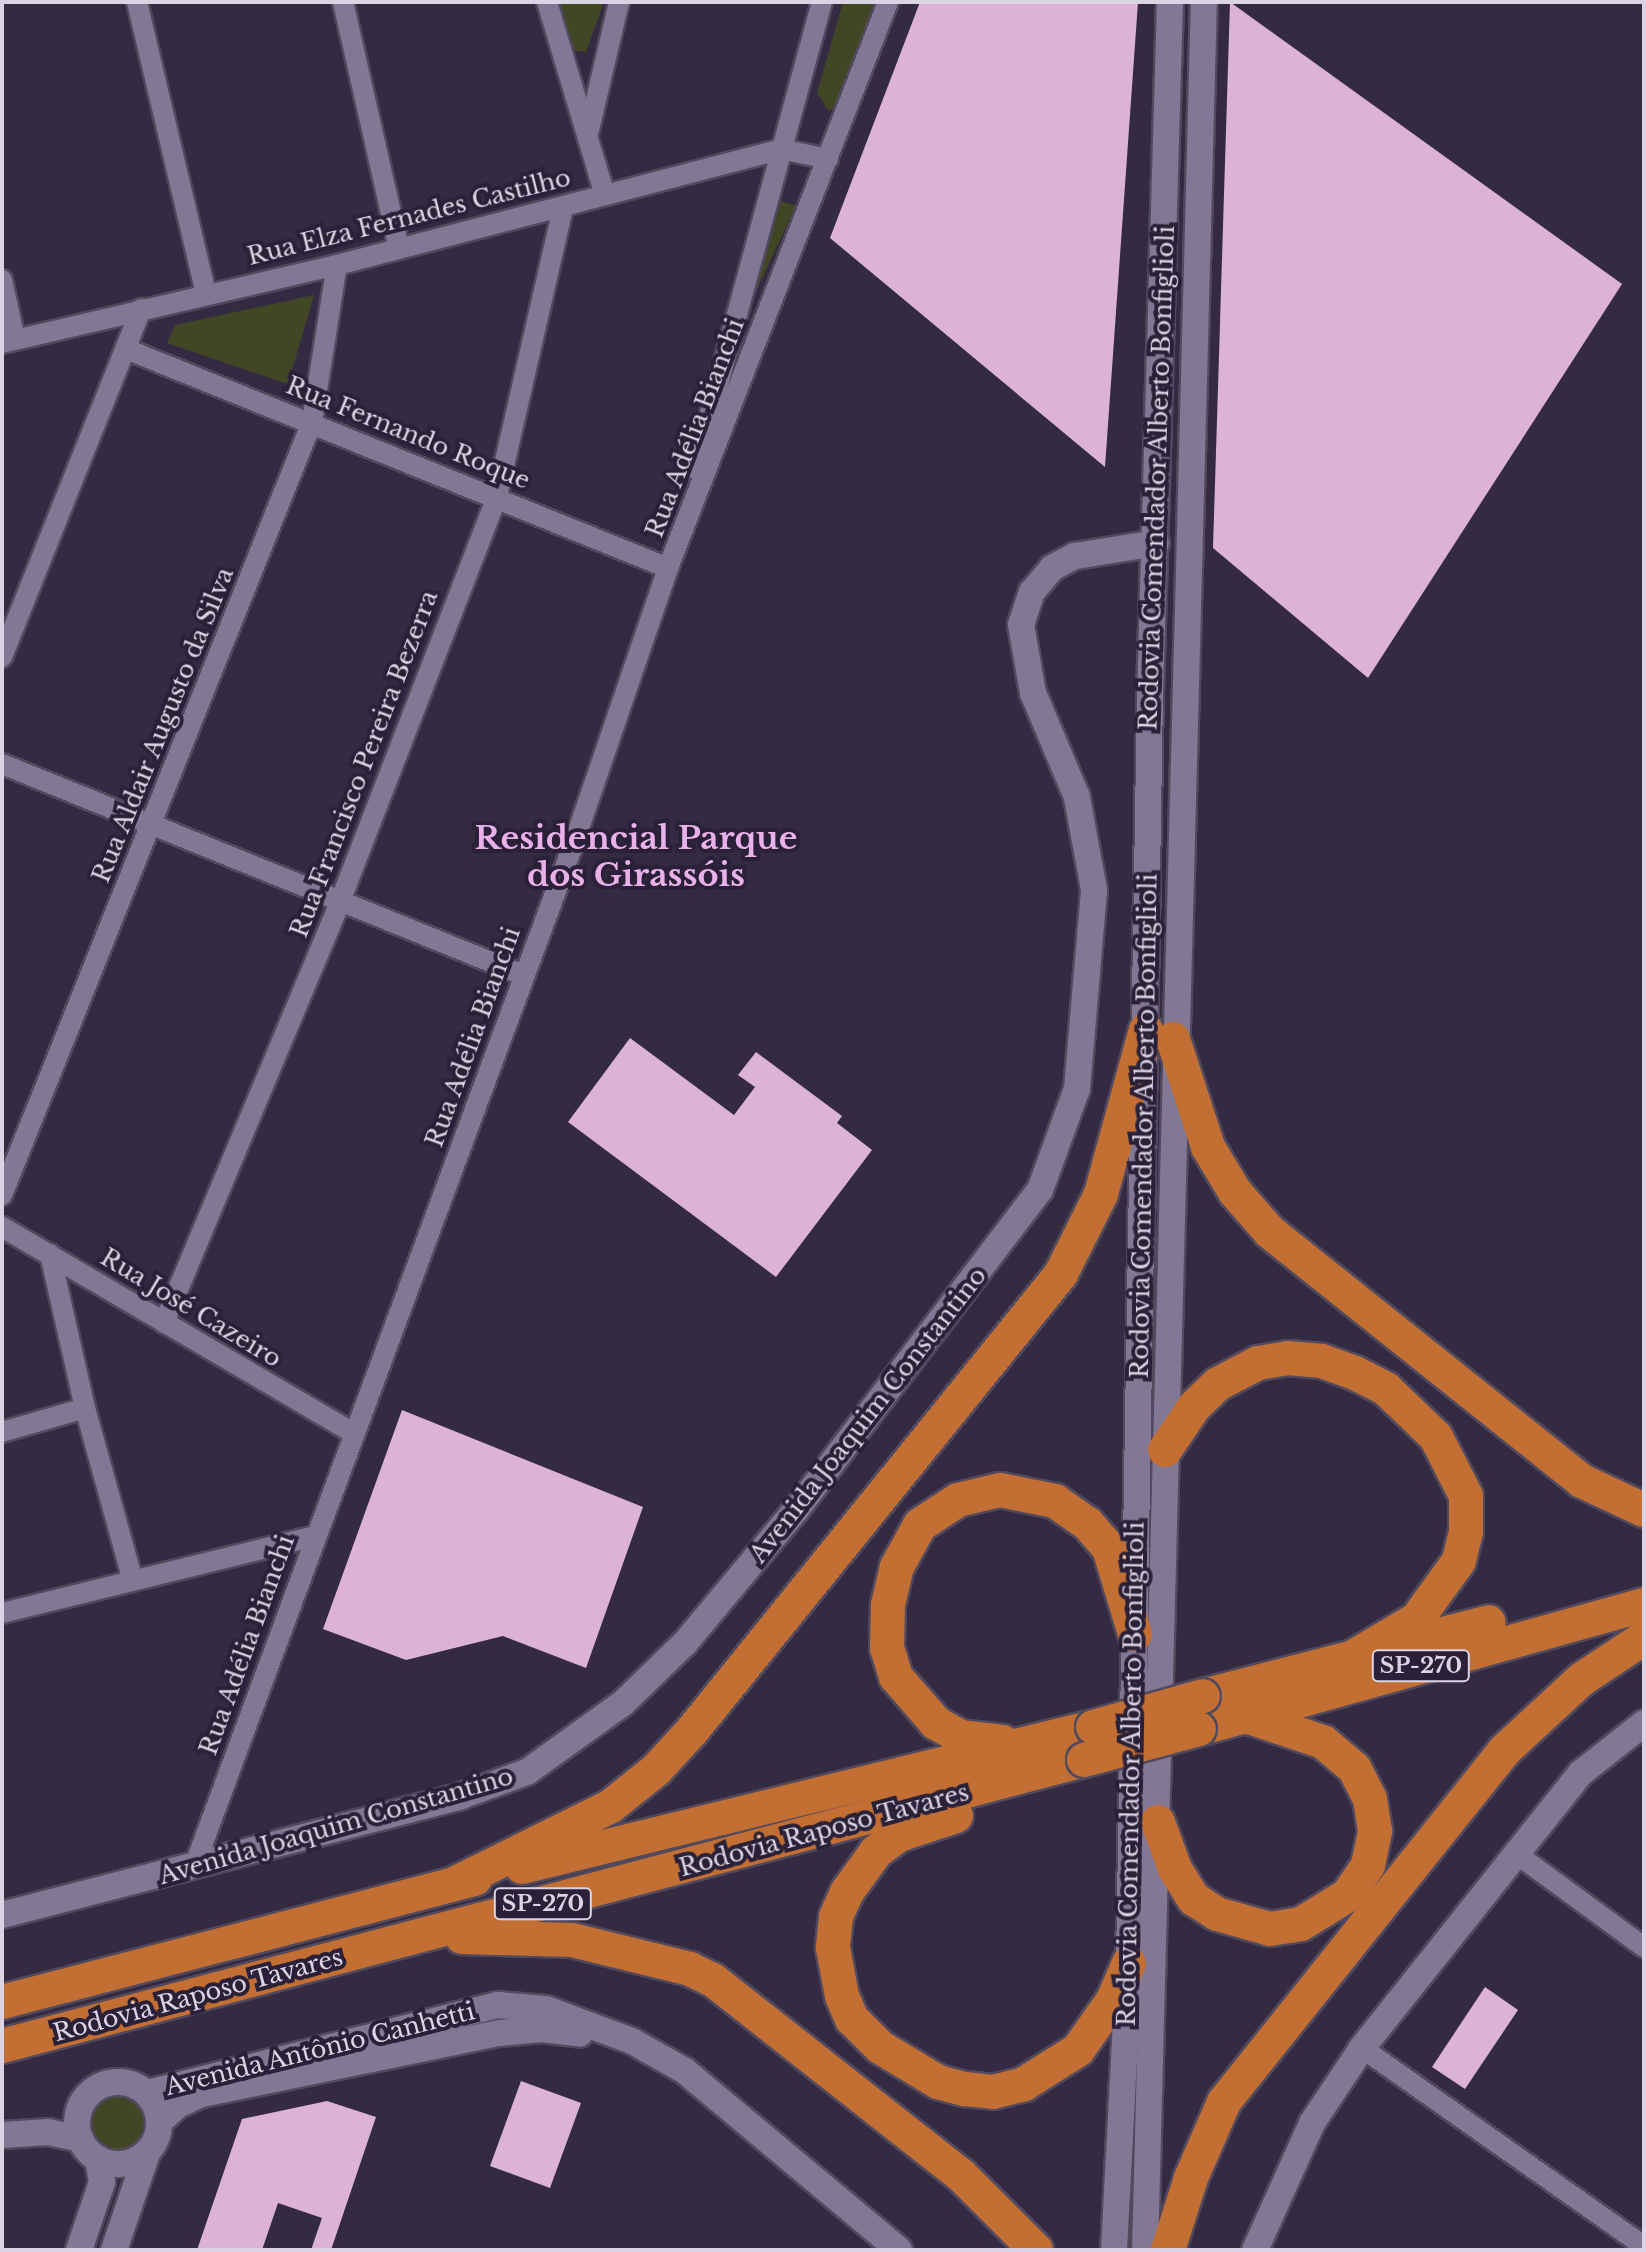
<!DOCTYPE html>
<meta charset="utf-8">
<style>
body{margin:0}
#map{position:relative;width:1646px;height:2252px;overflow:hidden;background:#342b43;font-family:"Libre Baskerville",serif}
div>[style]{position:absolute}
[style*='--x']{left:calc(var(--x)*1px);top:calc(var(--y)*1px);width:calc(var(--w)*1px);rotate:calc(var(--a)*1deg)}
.green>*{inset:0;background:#414625}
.round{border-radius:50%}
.building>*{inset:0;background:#dcb3d7}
.roads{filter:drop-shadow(2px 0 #51495d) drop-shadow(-2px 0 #51495d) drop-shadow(0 2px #51495d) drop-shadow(0 -2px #51495d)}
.street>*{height:20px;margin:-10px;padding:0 10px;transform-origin:10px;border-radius:10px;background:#827794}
.secondary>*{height:26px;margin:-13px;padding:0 13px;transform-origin:13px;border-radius:13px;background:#827794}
.secondary>.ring{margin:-13px;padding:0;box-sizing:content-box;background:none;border:26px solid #827794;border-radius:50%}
.highway>*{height:34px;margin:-17px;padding:0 17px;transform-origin:17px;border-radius:17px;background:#c36f33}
.bridges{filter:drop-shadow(2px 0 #51495d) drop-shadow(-2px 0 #51495d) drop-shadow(0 2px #51495d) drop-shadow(0 -2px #51495d)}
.highway-bridge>*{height:34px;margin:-17px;padding:0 17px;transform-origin:17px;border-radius:17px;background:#c36f33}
span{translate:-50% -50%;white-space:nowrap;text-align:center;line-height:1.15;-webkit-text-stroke:8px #2a2138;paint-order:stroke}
.shield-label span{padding:2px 6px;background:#2a2138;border:2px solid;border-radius:6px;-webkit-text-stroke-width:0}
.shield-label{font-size:22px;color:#dad4e4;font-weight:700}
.street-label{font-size:24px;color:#dad4e4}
.district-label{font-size:32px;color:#e9b0e9;font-weight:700}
.frame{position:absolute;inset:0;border:4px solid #dad4e4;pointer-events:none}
</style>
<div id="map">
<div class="green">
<div style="clip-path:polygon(559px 2px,604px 2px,586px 52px,570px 50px)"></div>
<div style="clip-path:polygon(843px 2px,876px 2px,837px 106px,829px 111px,817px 93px)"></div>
<div style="clip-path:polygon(781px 201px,796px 206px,750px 304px)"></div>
<div style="clip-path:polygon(314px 295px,288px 384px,167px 343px,175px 325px)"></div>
<div class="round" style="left:86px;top:2092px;width:62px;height:62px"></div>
</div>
<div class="building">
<div style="clip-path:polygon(920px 2px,1138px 2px,1105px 467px,830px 238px)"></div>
<div style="clip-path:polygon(1230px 2px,1622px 284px,1368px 678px,1213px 548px)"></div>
<div style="clip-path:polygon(630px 1038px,734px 1115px,755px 1087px,738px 1075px,756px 1052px,842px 1116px,837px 1123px,872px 1150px,776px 1277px,568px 1122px)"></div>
<div style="clip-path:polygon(402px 1410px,643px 1507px,586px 1668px,503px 1636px,406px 1660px,323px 1629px)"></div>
<div style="clip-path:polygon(1485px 1987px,1518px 2010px,1465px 2089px,1432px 2067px)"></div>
<div style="clip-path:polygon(521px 2081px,581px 2103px,550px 2188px,490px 2166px)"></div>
<div style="clip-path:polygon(327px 2101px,376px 2117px,331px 2250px,311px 2250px,322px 2218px,278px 2203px,262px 2250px,197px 2250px,242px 2119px)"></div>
</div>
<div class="roads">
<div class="street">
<div style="--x:137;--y:2;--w:300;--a:76.7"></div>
<div style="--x:343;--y:2;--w:252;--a:77.2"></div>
<div style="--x:547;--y:2;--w:198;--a:73.3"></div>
<div style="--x:589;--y:130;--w:131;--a:-76.8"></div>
<div style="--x:2;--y:280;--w:60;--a:77.6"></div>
<div style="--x:2;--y:343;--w:344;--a:-13.1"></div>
<div style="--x:337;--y:265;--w:459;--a:-14.6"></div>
<div style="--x:781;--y:149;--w:48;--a:12"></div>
<div style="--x:126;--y:349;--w:585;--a:22"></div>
<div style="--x:695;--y:469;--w:484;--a:-74.8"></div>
<div style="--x:2;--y:657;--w:375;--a:-68.2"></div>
<div style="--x:2;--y:764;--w:562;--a:22.05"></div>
<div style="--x:2;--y:1195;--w:833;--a:-68.15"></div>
<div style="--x:312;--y:422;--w:159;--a:-81"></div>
<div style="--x:2;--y:1227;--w:407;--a:30.4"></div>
<div style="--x:50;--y:1254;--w:158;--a:77.2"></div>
<div style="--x:85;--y:1408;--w:175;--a:74.5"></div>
<div style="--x:164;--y:1323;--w:459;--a:-67.3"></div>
<div style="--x:341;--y:899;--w:432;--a:-68.8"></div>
<div style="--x:497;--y:496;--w:295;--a:-77.1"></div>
<div style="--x:2;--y:1432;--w:86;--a:-16.1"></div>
<div style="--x:2;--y:1613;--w:322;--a:-13.8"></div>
<div style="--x:1514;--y:1852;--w:161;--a:36.2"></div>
<div style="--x:194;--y:1867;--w:1099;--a:-69.65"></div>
<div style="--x:576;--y:837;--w:284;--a:-71.1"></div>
<div style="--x:668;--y:568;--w:607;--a:-68.76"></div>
<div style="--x:1362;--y:2048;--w:345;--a:35.1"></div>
</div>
<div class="secondary">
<div style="--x:2;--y:1915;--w:474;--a:-14.5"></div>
<div style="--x:461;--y:1796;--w:70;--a:-20"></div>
<div style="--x:527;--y:1772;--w:118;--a:-35.7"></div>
<div style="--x:623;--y:1703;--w:86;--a:-44.1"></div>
<div style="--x:685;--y:1643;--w:173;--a:-50.2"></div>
<div style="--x:796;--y:1510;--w:402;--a:-52.7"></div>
<div style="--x:1040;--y:1190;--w:108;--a:-69.9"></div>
<div style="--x:1077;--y:1089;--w:200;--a:-85.1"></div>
<div style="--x:1094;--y:890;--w:95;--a:-100.4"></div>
<div style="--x:1077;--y:797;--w:113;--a:-112.9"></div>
<div style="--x:1033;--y:693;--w:69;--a:-100"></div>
<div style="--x:1021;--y:625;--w:35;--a:-72"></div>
<div style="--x:1032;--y:592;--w:31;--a:-50"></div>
<div style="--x:1052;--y:568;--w:26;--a:-28"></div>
<div style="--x:1075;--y:556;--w:82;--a:-9.1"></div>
<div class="ring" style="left:77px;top:2082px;width:56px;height:56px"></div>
<div style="--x:147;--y:2093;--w:362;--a:-14.1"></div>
<div style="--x:498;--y:2005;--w:48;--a:4.8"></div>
<div style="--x:546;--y:2009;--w:92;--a:20.4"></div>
<div style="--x:632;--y:2041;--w:61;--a:29.5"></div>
<div style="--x:685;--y:2071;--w:279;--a:39.9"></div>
<div style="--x:159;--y:2122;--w:25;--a:-42"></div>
<div style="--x:178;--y:2105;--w:26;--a:-25"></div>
<div style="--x:202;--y:2094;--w:304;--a:-11.6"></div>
<div style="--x:500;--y:2033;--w:42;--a:-5.4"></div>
<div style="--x:542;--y:2029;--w:38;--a:7"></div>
<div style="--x:2;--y:2135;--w:46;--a:-3.7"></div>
<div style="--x:48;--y:2132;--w:33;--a:12"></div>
<div style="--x:79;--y:2250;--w:72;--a:-71.3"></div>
<div style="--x:102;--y:2182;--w:22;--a:-100"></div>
<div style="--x:114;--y:2250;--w:102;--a:-71.2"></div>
<div style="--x:1114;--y:2250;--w:287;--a:-87"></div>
<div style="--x:1129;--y:1963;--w:1268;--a:-89.05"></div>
<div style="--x:1150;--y:695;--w:693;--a:-88.35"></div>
<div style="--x:1145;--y:2250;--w:2249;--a:-88.5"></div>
<div style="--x:1255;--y:2250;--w:139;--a:-65.8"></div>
<div style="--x:1312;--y:2123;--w:90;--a:-56.3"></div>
<div style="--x:1362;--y:2048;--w:352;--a:-51.5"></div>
<div style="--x:1581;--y:1773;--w:80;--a:-38.4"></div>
</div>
<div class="highway">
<div style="--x:1173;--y:1039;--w:114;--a:72"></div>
<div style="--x:1208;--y:1147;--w:52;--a:59"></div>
<div style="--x:1235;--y:1192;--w:53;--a:48.8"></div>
<div style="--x:1270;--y:1232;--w:399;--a:38.6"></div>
<div style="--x:1582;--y:1481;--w:68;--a:25.1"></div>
<div style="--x:1165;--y:1450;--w:52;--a:-56"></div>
<div style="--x:1194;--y:1407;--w:33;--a:-44"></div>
<div style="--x:1218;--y:1384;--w:45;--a:-27.7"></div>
<div style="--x:1258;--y:1363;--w:30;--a:-9"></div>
<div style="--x:1288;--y:1358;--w:34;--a:5"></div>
<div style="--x:1322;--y:1361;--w:35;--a:20"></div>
<div style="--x:1355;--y:1373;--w:35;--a:27"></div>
<div style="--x:1386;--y:1389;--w:69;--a:43.8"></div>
<div style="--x:1436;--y:1437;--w:66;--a:63"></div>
<div style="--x:1466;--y:1496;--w:36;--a:90"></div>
<div style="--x:1466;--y:1532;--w:30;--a:104"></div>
<div style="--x:1459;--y:1561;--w:72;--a:125.9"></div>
<div style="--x:1417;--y:1619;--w:78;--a:149.2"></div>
<div style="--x:1203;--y:1696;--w:295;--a:-14.5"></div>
<div style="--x:1199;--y:1729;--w:462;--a:-15.6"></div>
<div style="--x:1003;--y:1742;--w:42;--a:-173.2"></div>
<div style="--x:961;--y:1737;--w:29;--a:-151"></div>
<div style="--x:936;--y:1723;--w:61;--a:-131"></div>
<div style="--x:896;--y:1677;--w:30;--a:-107"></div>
<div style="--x:887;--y:1648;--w:43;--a:-88.7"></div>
<div style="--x:888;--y:1605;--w:39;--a:-77"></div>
<div style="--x:897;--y:1567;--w:48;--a:-61.3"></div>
<div style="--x:920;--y:1525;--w:45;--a:-33.3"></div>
<div style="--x:958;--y:1500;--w:43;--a:-13.4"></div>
<div style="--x:1000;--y:1490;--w:56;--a:11.3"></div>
<div style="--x:1055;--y:1501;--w:39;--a:35"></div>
<div style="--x:1087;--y:1523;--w:33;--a:49"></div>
<div style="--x:1109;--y:1548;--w:90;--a:73.2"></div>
<div style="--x:956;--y:1816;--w:60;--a:161.6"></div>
<div style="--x:899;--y:1835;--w:29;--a:144"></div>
<div style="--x:876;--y:1852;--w:49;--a:125.9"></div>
<div style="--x:847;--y:1892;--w:27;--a:114"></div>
<div style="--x:836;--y:1917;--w:31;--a:96"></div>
<div style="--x:833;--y:1948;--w:49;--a:79.4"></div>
<div style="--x:842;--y:1996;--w:25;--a:67"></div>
<div style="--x:852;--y:2019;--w:40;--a:45"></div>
<div style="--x:880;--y:2047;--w:68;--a:31.1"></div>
<div style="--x:938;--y:2082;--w:28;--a:15"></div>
<div style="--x:965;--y:2089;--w:28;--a:6"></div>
<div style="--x:993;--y:2092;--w:32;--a:-14"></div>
<div style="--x:1024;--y:2084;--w:64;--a:-32.2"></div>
<div style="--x:1078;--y:2050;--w:61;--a:-55"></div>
<div style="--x:1113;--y:2000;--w:40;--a:-66.6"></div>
<div style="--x:1158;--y:1822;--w:50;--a:70.1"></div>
<div style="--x:1175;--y:1869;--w:36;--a:58"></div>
<div style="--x:1194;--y:1899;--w:27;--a:33"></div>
<div style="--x:1217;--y:1914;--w:55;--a:15.8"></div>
<div style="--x:1270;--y:1929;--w:31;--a:-9"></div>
<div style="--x:1301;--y:1924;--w:55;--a:-31.7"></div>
<div style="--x:1348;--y:1895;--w:36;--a:-56"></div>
<div style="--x:1368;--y:1865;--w:35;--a:-78"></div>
<div style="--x:1375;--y:1831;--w:32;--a:-99"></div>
<div style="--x:1370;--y:1799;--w:35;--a:-117"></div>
<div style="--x:1354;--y:1768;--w:40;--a:-140"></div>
<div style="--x:1323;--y:1742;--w:81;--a:-161.3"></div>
<div style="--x:522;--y:1867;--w:588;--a:-13.78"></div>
<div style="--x:454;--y:1884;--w:175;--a:-26.4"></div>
<div style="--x:611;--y:1806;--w:58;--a:-38.7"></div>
<div style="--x:656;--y:1770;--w:53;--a:-47.3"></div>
<div style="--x:692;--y:1731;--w:587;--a:-51.08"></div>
<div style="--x:1061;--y:1274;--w:89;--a:-63.4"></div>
<div style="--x:1101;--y:1194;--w:170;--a:-74.7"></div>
<div style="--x:462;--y:1937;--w:110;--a:1.6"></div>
<div style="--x:572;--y:1940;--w:122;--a:13.8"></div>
<div style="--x:690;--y:1969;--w:25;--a:26"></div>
<div style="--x:713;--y:1980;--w:315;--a:38.2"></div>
<div style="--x:961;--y:2175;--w:106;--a:45"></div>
<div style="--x:2;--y:2002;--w:489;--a:-14.6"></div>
<div style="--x:2;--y:2046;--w:1119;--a:-14.81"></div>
<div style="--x:1168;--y:2250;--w:76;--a:-72.3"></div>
<div style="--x:1191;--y:2178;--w:83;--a:-66.5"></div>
<div style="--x:1224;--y:2102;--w:449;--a:-51.4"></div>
<div style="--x:1504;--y:1751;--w:106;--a:-42.7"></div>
<div style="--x:1582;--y:1679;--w:74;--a:-33.5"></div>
</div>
</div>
<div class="bridges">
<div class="highway-bridge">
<div style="--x:1093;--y:1727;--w:114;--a:-15.7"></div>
<div style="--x:1084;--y:1760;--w:119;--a:-15.1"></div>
</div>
</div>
<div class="shield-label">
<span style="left:1421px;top:1666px">SP-270</span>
<span style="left:543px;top:1904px">SP-270</span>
</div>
<div class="street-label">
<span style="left:409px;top:217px;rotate:-14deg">Rua Elza Fernades Castilho</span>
<span style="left:695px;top:428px;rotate:-69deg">Rua Adélia Bianchi</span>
<span style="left:408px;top:433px;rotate:22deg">Rua Fernando Roque</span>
<span style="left:1157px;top:478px;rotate:-88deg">Rodovia Comendador Alberto Bonfiglioli</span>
<span style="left:163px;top:725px;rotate:-68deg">Rua Aldair Augusto da Silva</span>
<span style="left:364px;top:764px;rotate:-69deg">Rua Francisco Pereira Bezerra</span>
<span style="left:473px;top:1037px;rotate:-70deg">Rua Adélia Bianchi</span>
<span style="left:1144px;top:1126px;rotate:-89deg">Rodovia Comendador Alberto Bonfiglioli</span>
<span style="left:191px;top:1308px;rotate:31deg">Rua José Cazeiro</span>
<span style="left:868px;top:1415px;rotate:-52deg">Avenida Joaquim Constantino</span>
<span style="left:247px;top:1645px;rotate:-70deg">Rua Adélia Bianchi</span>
<span style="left:1131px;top:1774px;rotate:-89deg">Rodovia Comendador Alberto Bonfiglioli</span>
<span style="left:336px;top:1826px;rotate:-16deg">Avenida Joaquim Constantino</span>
<span style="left:824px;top:1830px;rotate:-15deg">Rodovia Raposo Tavares</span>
<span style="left:198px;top:1995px;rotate:-15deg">Rodovia Raposo Tavares</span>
<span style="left:320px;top:2049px;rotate:-14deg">Avenida Antônio Canhetti</span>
</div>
<div class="district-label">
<span style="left:636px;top:857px">Residencial Parque<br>dos Girassóis</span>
</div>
<div class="frame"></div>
</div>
